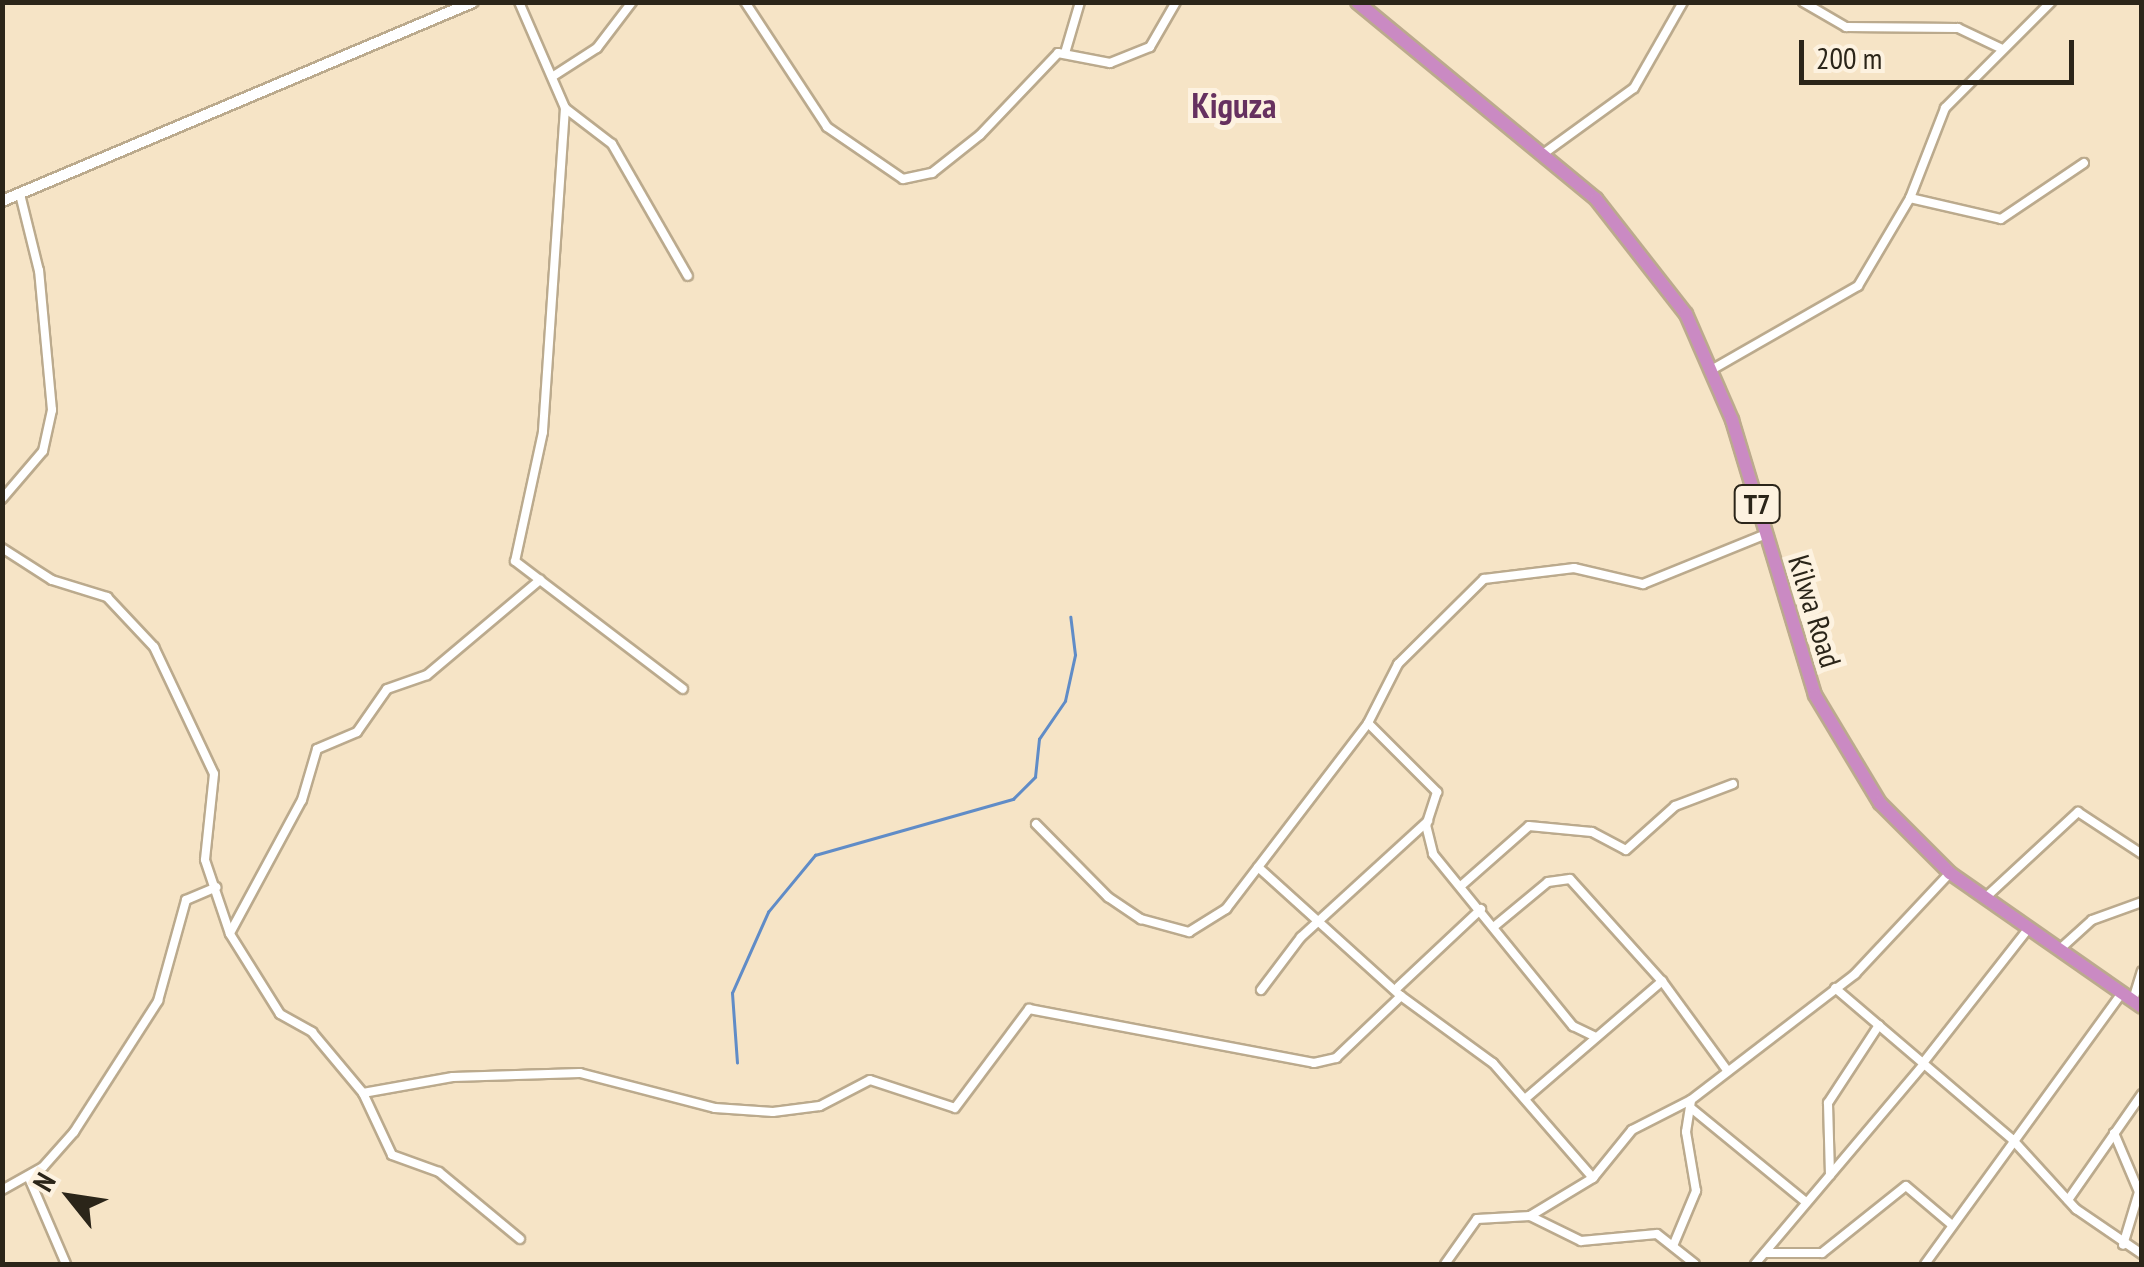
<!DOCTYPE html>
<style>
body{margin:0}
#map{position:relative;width:2144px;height:1267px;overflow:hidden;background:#f6e4c6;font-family:"PT Sans Narrow",sans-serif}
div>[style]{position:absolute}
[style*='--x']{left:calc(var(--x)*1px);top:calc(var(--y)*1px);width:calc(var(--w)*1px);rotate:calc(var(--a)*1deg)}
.stream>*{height:2.5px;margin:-1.25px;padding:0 1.25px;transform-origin:1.25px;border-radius:1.25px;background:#608cc7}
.roads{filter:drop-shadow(2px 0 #bbaa8d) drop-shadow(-2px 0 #bbaa8d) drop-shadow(0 2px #bbaa8d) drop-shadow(0 -2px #bbaa8d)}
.minor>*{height:8px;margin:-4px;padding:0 4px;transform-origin:4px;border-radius:4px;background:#fff}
.tertiary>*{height:10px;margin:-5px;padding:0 5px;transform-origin:5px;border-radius:5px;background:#fff}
.trunk>*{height:12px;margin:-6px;padding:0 6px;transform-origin:6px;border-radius:6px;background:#ca8ac3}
span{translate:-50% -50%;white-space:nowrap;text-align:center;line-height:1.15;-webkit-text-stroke:10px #fdf2e0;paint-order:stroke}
.shield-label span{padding:2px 8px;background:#fdf2e0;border:2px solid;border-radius:8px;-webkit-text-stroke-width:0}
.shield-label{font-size:28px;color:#2b2519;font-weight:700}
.street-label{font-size:30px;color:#2b2519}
.quarter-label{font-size:35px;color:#663160;font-weight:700}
.frame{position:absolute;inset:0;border:5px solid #2b2519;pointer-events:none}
.north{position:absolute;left:20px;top:1147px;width:100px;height:100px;-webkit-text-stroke:8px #fdf2e0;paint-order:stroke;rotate:300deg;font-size:28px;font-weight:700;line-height:40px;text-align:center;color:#2b2519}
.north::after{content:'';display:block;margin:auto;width:35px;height:45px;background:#2b2519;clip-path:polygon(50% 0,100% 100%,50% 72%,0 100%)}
.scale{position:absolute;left:1799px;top:40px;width:275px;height:45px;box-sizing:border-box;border:5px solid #2b2519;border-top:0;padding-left:12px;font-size:30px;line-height:35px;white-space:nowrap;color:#2b2519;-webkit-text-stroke:8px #fdf2e0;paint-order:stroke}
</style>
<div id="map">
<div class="stream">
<div style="--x:737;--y:1063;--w:70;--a:-94.1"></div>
<div style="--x:732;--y:993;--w:89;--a:-66"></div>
<div style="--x:768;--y:912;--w:74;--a:-50.5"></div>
<div style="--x:815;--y:855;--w:206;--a:-15.8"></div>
<div style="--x:1013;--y:799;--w:31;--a:-45"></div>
<div style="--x:1035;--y:777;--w:38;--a:-84"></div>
<div style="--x:1039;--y:739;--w:46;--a:-55.6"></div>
<div style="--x:1065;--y:701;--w:47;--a:-77.7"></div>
<div style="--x:1075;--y:655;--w:38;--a:-97"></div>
</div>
<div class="roads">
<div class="minor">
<div style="--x:519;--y:2;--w:116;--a:66.5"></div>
<div style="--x:565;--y:108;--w:325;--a:93.9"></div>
<div style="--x:543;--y:432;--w:132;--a:102.2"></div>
<div style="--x:515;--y:561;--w:211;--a:37.3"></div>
<div style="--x:745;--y:2;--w:149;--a:56.7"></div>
<div style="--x:827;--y:127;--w:92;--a:34.4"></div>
<div style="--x:903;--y:179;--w:30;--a:-12"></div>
<div style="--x:932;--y:173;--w:61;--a:-38.4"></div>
<div style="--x:980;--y:135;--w:113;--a:-46.4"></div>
<div style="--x:1058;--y:53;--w:53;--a:10.9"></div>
<div style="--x:1110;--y:63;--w:43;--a:-21.8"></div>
<div style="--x:1150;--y:47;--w:52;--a:-60"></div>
<div style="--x:1803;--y:2;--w:50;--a:30.2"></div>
<div style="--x:1846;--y:27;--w:112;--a:0.5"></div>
<div style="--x:1958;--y:28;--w:47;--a:25.5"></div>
<div style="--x:1065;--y:53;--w:53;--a:-73.6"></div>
<div style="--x:555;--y:75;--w:50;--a:-32.7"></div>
<div style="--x:597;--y:48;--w:58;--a:-52.7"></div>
<div style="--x:565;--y:108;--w:59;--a:37.5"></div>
<div style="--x:612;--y:144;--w:152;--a:60.1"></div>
<div style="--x:1543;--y:154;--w:112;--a:-36"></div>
<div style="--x:1634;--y:88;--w:99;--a:-60.3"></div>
<div style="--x:1910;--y:198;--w:93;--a:13"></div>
<div style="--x:2001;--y:219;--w:100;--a:-34"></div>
<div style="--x:1713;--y:369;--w:167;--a:-29.8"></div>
<div style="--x:1858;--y:286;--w:102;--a:-59.4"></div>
<div style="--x:1910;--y:198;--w:97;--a:-68.7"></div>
<div style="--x:1945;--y:108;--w:150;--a:-45"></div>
<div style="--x:2;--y:499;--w:63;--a:-49.5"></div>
<div style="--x:43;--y:451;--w:42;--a:-77.6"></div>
<div style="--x:52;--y:410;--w:140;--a:-95.3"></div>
<div style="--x:39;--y:271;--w:79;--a:-103.9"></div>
<div style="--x:2;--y:548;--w:59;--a:32.6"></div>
<div style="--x:52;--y:580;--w:58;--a:17.2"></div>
<div style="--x:107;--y:597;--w:69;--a:46.8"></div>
<div style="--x:154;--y:647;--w:140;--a:64.7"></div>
<div style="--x:214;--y:774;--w:86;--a:96"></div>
<div style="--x:205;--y:860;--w:78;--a:71.3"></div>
<div style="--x:230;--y:934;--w:94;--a:58"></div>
<div style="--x:280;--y:1014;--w:37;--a:29"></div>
<div style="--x:312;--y:1032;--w:80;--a:50.1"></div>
<div style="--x:363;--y:1093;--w:91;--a:-10.1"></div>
<div style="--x:453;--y:1077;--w:127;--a:-1.8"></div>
<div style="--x:580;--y:1073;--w:139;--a:14.5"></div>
<div style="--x:715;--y:1108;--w:58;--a:3.9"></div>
<div style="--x:773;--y:1112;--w:47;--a:-7.3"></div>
<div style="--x:820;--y:1106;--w:56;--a:-27.5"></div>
<div style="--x:870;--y:1080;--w:89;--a:18.2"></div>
<div style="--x:955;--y:1108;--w:124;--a:-53.2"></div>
<div style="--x:1029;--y:1009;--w:290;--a:10.7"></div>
<div style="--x:1314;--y:1063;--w:23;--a:-13"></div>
<div style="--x:1336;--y:1058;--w:90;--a:-43.6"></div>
<div style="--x:1368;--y:723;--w:66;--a:-63"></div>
<div style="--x:1398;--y:664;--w:121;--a:-44.7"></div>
<div style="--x:1484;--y:579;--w:91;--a:-7"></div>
<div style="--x:1574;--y:568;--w:71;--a:13.1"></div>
<div style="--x:1643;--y:584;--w:133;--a:-22.1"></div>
<div style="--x:1036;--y:824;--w:103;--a:45.4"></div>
<div style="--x:1108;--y:897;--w:40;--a:34"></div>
<div style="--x:1141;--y:919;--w:50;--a:15.2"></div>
<div style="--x:1189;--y:932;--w:44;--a:-31.9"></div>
<div style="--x:1226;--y:909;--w:234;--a:-52.6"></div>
<div style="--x:1368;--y:723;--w:98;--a:45"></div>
<div style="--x:1437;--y:792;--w:35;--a:108"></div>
<div style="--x:1426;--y:825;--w:30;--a:76"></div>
<div style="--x:1433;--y:854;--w:222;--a:50.9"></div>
<div style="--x:1573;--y:1026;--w:25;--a:26"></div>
<div style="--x:1258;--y:867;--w:193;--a:42.1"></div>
<div style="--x:1401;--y:996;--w:114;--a:36.1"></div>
<div style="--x:1493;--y:1063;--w:152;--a:49"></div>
<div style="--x:1462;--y:885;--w:89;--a:-41.4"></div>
<div style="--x:1529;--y:826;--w:63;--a:5.4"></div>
<div style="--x:1592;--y:832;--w:38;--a:28"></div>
<div style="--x:1626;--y:850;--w:66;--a:-41.9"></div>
<div style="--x:1675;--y:806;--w:62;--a:-20.8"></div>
<div style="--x:1985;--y:898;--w:127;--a:-42.8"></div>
<div style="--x:2078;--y:812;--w:77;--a:33.3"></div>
<div style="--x:1496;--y:925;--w:67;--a:-39.6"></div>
<div style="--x:1548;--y:882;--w:22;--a:-8"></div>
<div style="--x:1570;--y:879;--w:137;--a:48"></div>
<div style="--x:230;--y:933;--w:151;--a:-61.6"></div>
<div style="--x:302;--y:800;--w:53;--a:-73.6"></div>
<div style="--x:317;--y:749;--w:43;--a:-23"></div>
<div style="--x:357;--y:732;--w:52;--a:-55.1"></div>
<div style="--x:387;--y:689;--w:42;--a:-19.3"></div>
<div style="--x:427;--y:675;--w:148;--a:-40.1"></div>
<div style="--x:2060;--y:949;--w:43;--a:-42.2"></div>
<div style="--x:2092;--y:920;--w:53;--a:-19.8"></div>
<div style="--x:1398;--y:987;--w:114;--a:-43.2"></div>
<div style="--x:1835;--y:988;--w:233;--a:40.5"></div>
<div style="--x:2012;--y:1139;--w:95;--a:47.6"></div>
<div style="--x:2076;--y:1209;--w:80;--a:34.3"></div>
<div style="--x:1261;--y:990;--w:66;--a:-53"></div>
<div style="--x:1301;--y:937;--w:172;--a:-42.4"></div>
<div style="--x:2133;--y:1000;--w:30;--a:-73"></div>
<div style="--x:1923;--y:1063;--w:172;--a:-51.9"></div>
<div style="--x:363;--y:1093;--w:68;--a:64.9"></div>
<div style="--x:392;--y:1155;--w:50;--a:19.9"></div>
<div style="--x:439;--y:1172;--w:105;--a:39.6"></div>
<div style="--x:1525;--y:1099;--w:181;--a:-40.7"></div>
<div style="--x:1662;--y:981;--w:110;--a:53.9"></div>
<div style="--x:1691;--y:1108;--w:149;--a:39.3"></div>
<div style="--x:2114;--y:1133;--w:64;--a:67"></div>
<div style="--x:2139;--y:1192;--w:55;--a:106.8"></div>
<div style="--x:1830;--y:1175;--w:72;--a:-91.6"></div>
<div style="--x:1828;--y:1103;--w:93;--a:-56.8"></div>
<div style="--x:29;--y:1178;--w:94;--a:66.7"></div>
<div style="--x:2;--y:1190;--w:47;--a:-29.3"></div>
<div style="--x:43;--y:1167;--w:47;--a:-48.5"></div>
<div style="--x:74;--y:1132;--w:156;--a:-57.3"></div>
<div style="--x:158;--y:1001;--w:105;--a:-74.5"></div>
<div style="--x:186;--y:900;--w:33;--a:-23"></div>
<div style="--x:2068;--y:1200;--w:129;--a:-55.1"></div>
<div style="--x:1530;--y:1216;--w:57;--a:26.1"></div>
<div style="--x:1581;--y:1241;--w:76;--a:-5.3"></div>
<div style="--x:1657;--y:1234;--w:48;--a:38.3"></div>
<div style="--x:1673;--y:1246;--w:60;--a:-67.3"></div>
<div style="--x:1696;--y:1191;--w:60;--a:-99.6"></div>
<div style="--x:1686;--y:1132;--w:32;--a:-81"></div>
<div style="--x:1765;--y:1253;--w:57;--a:0"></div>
<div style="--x:1822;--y:1253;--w:107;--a:-38.6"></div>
<div style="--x:1906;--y:1186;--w:60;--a:40.3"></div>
<div style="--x:1445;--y:1264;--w:55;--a:-54.6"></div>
<div style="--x:1477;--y:1219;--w:53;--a:-3.2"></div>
<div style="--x:1530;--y:1216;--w:74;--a:-31.1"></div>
<div style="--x:1593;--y:1178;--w:62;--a:-50.9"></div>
<div style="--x:1632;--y:1130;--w:66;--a:-27"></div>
<div style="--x:1691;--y:1100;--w:207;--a:-37.5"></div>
<div style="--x:1855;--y:974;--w:139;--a:-46.8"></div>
<div style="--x:1755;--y:1264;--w:262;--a:-49.8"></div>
<div style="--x:1925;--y:1264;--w:335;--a:-54"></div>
</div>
<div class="tertiary">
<div style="--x:2;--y:201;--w:511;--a:-22.9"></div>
</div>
<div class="trunk">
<div style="--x:1357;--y:2;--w:310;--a:39.5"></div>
<div style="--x:1596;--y:199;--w:146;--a:52"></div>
<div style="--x:1686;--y:314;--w:116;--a:66.5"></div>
<div style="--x:1732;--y:420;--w:287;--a:73.2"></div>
<div style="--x:1815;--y:695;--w:126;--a:59"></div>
<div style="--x:1880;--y:803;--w:99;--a:45"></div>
<div style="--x:1950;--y:873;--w:234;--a:34.9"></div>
</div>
</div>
<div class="shield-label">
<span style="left:1757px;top:504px">T7</span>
</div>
<div class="street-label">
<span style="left:1815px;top:611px;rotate:73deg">Kilwa Road</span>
</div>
<div class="quarter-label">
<span style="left:1234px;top:105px">Kiguza</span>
</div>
<div class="frame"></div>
<div class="north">N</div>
<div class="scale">200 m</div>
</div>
